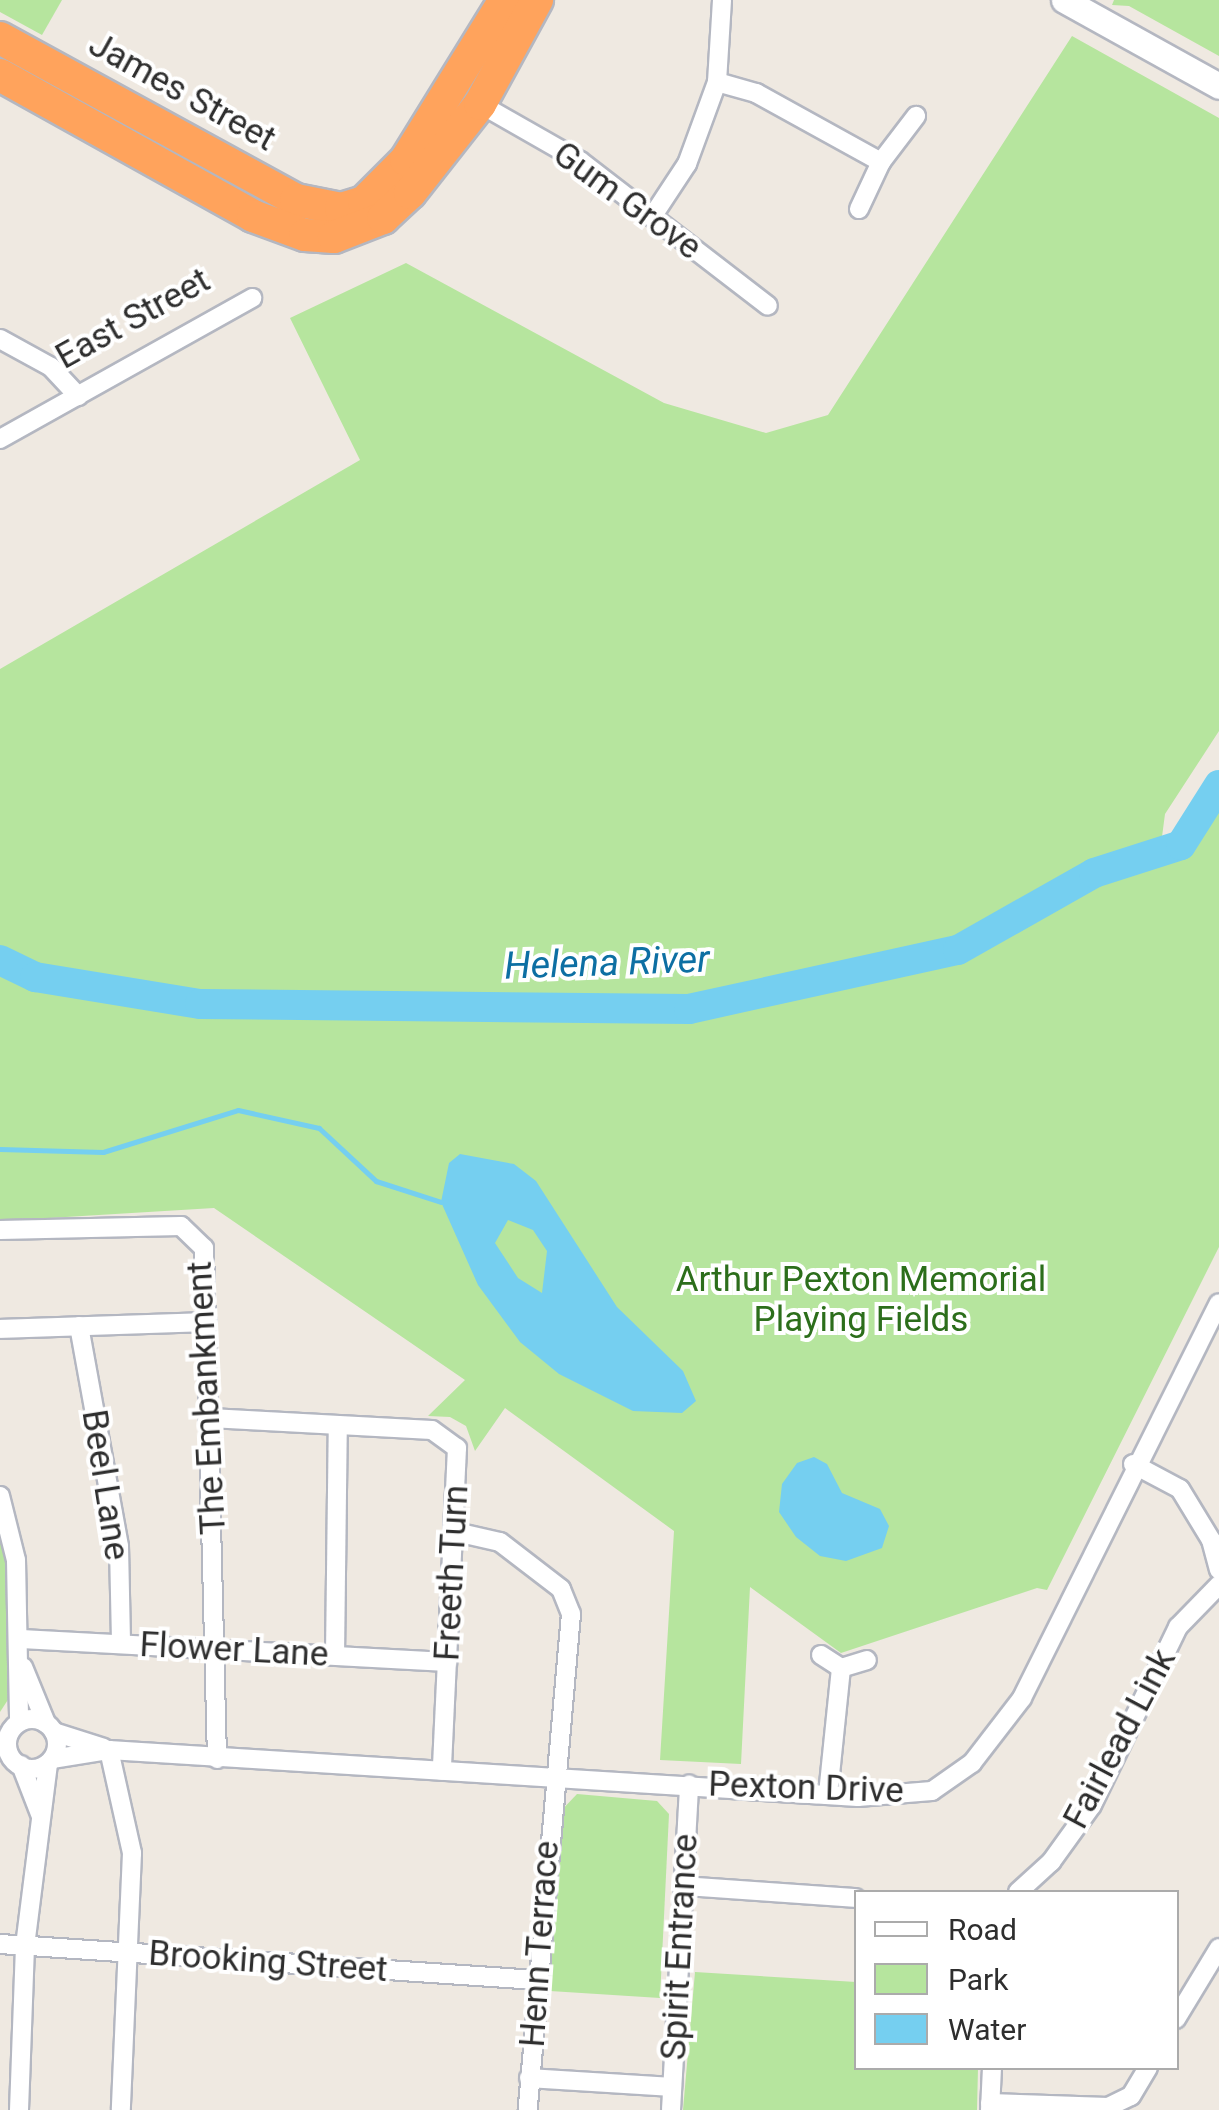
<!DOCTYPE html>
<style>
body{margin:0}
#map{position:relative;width:1219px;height:2110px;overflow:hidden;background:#efe9e1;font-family:Roboto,sans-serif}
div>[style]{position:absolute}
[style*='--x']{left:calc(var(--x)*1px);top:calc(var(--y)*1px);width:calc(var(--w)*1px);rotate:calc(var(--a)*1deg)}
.green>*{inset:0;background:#b6e59e}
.water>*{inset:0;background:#75cff0}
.stream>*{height:5px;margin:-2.5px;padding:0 2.5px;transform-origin:2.5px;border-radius:2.5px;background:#75cff0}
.river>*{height:30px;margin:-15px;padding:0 15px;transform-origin:15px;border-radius:15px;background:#75cff0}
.roads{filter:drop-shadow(2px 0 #b4b7c1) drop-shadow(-2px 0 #b4b7c1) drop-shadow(0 2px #b4b7c1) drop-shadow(0 -2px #b4b7c1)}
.street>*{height:18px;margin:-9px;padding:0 9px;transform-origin:9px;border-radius:9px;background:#fff}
.street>.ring{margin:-9px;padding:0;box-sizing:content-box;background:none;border:18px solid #fff;border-radius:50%}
.secondary>*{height:25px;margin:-12.5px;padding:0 12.5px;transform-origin:12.5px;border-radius:12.5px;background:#fff}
.highway>*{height:32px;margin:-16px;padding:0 16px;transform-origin:16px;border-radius:16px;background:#ffa35c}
span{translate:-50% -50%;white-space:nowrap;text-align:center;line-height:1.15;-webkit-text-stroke:8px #fff;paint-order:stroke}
.street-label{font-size:35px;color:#2e2e2e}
.park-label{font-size:35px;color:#2c6e1b}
.water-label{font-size:38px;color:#0d6fa3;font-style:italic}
.legend{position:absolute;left:854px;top:1890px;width:325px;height:180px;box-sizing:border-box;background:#fff;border:2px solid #ababab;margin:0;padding:12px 18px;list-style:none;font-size:30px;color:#2e2e2e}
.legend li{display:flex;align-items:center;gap:20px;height:50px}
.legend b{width:50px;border:2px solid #ababab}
</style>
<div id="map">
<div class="green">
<div style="clip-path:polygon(0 0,62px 0,42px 35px,0 12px)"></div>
<div style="clip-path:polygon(1114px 0,1219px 0,1219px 56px,1129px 6px,1112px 5px)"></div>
<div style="clip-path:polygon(1072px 36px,1219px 118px,1219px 731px,1165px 814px,1158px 867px,1219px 792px,1219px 1247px,1047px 1590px,1037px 1588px,841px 1653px,750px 1587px,741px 1764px,660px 1760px,674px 1531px,505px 1408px,475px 1451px,466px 1426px,450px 1417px,428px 1416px,465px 1380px,214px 1208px,0 1221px,0 669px,360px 460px,290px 318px,406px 263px,664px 403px,766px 433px,828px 415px)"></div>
<div style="clip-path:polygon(0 1524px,9px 1562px,13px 1692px,0 1712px)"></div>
<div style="clip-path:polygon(577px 1794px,657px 1801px,669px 1814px,660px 1998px,550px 1991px,559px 1813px)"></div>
<div style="clip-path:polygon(695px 1972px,856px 1982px,856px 2068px,978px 2068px,977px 2110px,683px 2110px)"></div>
</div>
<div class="water">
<div style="clip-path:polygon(evenodd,460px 1154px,514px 1164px,536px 1181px,617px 1307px,683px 1371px,696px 1401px,682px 1413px,633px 1411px,559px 1374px,520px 1342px,478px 1285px,441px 1202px,449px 1163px,460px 1154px,508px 1220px,533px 1230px,547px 1251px,542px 1293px,518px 1278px,495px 1243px,508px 1220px)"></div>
<div style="clip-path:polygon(814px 1457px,827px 1464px,842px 1493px,880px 1509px,889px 1526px,882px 1548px,846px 1561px,820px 1556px,796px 1537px,779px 1512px,782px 1484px,797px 1463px)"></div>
</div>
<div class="stream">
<div style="--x:0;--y:1149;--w:103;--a:1.7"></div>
<div style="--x:103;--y:1152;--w:141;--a:-17.3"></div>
<div style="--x:238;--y:1110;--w:83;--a:12.5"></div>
<div style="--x:319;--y:1128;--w:78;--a:42.9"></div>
<div style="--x:376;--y:1181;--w:68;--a:17.9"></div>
</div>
<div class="river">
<div style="--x:0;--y:960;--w:39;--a:26"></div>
<div style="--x:35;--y:977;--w:167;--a:9.3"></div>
<div style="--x:200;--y:1004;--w:489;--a:0.6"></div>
<div style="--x:689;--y:1009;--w:275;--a:-12.4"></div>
<div style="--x:958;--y:950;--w:156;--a:-29.5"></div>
<div style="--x:1094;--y:873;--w:91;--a:-17.8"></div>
<div style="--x:1181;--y:845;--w:71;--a:-57.7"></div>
</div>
<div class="roads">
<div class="street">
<div style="--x:717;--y:82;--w:41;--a:15.8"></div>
<div style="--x:756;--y:93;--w:143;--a:28.9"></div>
<div style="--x:480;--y:104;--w:115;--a:29.7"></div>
<div style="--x:580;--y:161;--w:237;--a:37.6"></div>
<div style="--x:859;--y:209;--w:52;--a:-64.9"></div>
<div style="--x:881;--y:162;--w:58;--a:-52.7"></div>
<div style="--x:652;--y:217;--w:64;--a:-56.6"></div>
<div style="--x:687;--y:164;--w:87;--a:-69.9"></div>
<div style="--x:717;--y:82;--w:82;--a:-86.5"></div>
<div style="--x:0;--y:339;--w:58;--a:28.8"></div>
<div style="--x:51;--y:367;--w:40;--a:47"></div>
<div style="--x:0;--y:439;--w:289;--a:-29.2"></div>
<div style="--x:0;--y:1230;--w:181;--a:-1.3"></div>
<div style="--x:181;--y:1226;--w:32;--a:44"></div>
<div style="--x:204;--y:1248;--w:511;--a:88.54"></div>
<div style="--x:79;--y:1326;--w:224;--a:79.7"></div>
<div style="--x:119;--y:1546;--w:98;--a:88.8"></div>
<div style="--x:0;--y:1329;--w:207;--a:-1.9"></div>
<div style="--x:210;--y:1418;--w:222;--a:3.1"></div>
<div style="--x:432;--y:1430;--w:31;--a:36"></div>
<div style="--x:457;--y:1448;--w:323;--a:92.7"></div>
<div style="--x:1133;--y:1464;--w:53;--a:28"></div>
<div style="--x:1180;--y:1489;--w:60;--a:58.7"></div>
<div style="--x:1211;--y:1540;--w:31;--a:75"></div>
<div style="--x:0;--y:1496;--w:66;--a:76"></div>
<div style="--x:16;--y:1560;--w:162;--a:88.9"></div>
<div style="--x:456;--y:1532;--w:45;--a:12.8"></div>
<div style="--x:500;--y:1542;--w:77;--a:37.6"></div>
<div style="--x:561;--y:1589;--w:27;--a:68"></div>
<div style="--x:571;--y:1614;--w:498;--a:95"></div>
<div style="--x:21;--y:1639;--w:427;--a:3.1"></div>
<div style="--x:335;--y:1655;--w:230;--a:-89.3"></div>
<div style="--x:821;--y:1655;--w:24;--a:33"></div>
<div style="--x:23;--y:1667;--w:61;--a:67.7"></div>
<div style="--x:841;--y:1668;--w:27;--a:-17"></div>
<div class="ring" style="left:7px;top:1719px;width:32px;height:32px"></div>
<div style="--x:54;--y:1732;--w:52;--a:17.7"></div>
<div style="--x:109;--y:1750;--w:106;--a:77.4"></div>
<div style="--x:132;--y:1853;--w:257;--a:92.5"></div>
<div style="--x:52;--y:1759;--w:58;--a:-9"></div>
<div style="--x:109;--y:1750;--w:750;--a:3.59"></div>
<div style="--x:858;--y:1797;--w:74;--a:-4.6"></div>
<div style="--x:932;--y:1791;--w:49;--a:-35"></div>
<div style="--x:972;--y:1763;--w:82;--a:-52.4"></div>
<div style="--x:1022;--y:1698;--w:441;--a:-63.5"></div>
<div style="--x:21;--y:1765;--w:53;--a:68.8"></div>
<div style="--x:828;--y:1794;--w:127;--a:-84.1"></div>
<div style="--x:684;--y:1886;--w:172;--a:4"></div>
<div style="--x:1018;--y:1892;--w:45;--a:-42.3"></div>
<div style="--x:1051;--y:1862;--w:70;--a:-54.3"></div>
<div style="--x:1092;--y:1805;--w:198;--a:-64.2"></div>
<div style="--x:1178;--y:1627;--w:59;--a:-45.7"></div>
<div style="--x:0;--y:1944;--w:538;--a:3.84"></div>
<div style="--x:1176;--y:2019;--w:83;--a:-58.8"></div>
<div style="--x:529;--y:2078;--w:143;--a:3.6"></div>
<div style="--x:990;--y:2103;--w:118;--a:1.9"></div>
<div style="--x:1108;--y:2107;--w:25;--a:-26"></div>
<div style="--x:1131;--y:2096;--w:33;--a:-59"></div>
<div style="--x:19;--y:2110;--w:164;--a:-87.9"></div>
<div style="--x:25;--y:1946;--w:184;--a:-82.8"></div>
<div style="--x:671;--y:2110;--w:326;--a:-86.8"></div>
<div style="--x:990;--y:2110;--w:42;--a:-87.3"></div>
</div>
<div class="secondary">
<div style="--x:1064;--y:0;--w:177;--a:29"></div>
</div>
<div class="highway">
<div style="--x:0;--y:38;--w:337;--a:28.7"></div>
<div style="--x:296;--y:200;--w:46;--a:11.3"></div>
<div style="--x:341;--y:209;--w:24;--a:-17"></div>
<div style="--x:364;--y:202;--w:59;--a:-45"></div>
<div style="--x:406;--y:160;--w:188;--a:-58.3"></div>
<div style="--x:0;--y:75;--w:290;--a:29.1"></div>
<div style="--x:253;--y:216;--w:55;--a:20.1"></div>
<div style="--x:305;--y:235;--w:29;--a:4"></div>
<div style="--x:334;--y:237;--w:53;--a:-21.2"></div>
<div style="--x:383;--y:218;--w:37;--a:-43"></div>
<div style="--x:410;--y:193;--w:113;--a:-51.8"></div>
<div style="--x:480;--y:104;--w:119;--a:-61.3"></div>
</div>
</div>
<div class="street-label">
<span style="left:182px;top:92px;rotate:29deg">James Street</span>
<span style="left:627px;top:201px;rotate:36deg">Gum Grove</span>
<span style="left:133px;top:319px;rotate:-29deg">East Street</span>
<span style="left:207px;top:1398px;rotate:-93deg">The Embankment</span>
<span style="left:105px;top:1485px;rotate:81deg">Beel Lane</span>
<span style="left:452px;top:1573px;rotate:-87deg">Freeth Turn</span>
<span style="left:234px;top:1650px;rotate:3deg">Flower Lane</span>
<span style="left:1120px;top:1739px;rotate:-62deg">Fairlead Link</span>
<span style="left:806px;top:1788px;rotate:2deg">Pexton Drive</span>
<span style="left:540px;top:1944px;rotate:-86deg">Henn Terrace</span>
<span style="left:680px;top:1947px;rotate:-87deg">Spirit Entrance</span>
<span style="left:268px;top:1962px;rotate:4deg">Brooking Street</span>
</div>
<div class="park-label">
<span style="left:861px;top:1300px">Arthur Pexton Memorial<br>Playing Fields</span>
</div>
<div class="water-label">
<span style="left:607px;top:963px;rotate:-2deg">Helena River</span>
</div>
<ul class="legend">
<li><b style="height:12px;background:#fff"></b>Road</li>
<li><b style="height:28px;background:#b6e59e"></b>Park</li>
<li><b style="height:28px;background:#75cff0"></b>Water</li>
</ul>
</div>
